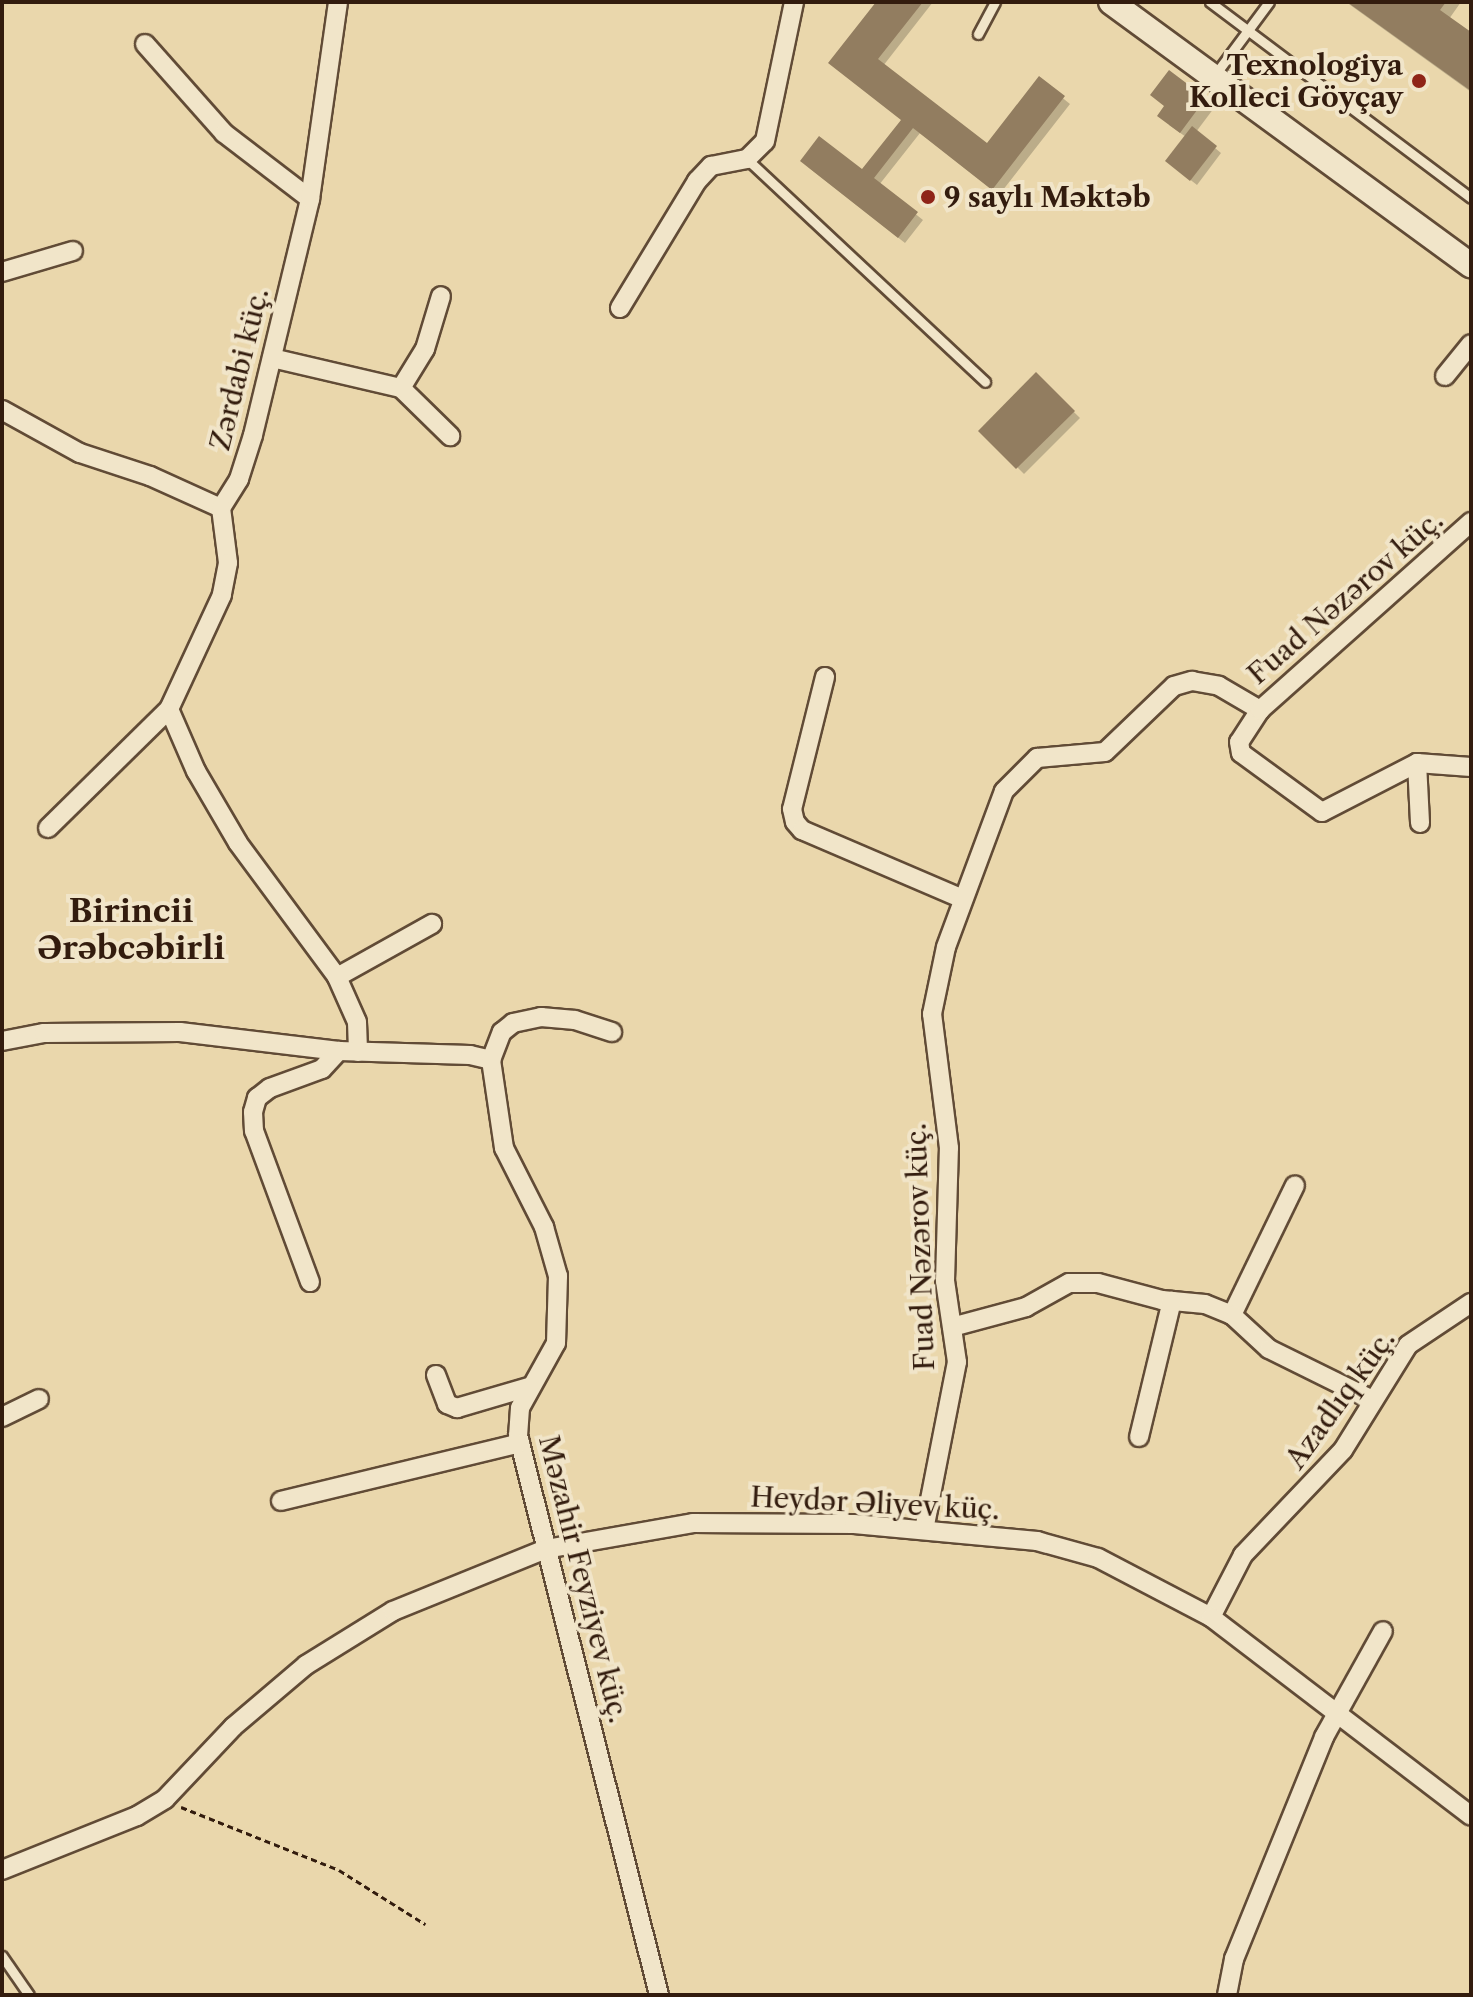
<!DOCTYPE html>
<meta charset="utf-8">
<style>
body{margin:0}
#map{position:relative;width:1473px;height:1997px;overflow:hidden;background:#ead7ac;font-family:"Libre Caslon Text",serif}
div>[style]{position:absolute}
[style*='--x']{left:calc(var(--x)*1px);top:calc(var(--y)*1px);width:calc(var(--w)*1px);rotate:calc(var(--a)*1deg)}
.shadow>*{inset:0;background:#0003}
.building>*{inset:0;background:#927d60}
.path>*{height:3px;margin-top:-1.5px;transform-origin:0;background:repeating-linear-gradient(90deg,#331c0e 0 6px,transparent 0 10px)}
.roads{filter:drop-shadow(2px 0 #614b36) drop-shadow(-2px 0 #614b36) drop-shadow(0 2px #614b36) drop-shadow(0 -2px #614b36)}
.service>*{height:9px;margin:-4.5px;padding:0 4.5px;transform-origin:4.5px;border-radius:4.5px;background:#f1e5c9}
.minor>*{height:18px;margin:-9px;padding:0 9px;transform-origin:9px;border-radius:9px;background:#f1e5c9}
.secondary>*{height:24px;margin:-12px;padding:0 12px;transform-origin:12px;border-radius:12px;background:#f1e5c9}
.dots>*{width:22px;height:22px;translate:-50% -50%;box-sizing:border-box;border:4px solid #f1e5c9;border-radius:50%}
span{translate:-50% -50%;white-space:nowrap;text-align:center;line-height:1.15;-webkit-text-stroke:8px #f1e5c9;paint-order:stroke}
.poi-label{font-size:28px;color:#331c0e;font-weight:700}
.right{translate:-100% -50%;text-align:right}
.left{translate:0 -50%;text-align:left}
.street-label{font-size:28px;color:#331c0e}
.quarter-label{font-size:32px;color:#331c0e;font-weight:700}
.frame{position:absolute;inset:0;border:4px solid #331c0e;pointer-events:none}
</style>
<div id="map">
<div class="shadow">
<div style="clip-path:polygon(878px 2px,933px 2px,883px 66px,987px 146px,1039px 79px,1070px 104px,999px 195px,920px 133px,879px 185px,923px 220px,905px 243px,808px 167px,862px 172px,903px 120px,837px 69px)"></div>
<div style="clip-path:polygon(1346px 2px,1461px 2px,1449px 19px,1471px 35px,1471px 92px)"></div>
<div style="clip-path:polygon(1205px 99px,1214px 108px,1196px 132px,1221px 153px,1197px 185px,1174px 167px,1186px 137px,1169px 125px)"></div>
<div style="clip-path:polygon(1036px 375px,1080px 418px,1024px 474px,981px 431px)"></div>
</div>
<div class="building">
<div style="clip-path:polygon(876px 2px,923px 2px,878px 59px,987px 143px,1039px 76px,1065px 96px,992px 190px,913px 128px,874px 178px,918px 212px,898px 238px,800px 161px,819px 136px,862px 169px,901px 120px,828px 63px)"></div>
<div style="clip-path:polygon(1347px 2px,1446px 2px,1440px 10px,1471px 32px,1471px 91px)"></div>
<div style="clip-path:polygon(1169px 70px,1206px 98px,1180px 133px,1157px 116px,1164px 106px,1150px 95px)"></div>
<div style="clip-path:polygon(1192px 126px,1217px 146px,1190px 181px,1165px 161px)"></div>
<div style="clip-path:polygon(1036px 372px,1075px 411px,1016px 469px,978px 431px)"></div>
</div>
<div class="path">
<div style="--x:181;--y:1807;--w:170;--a:21.7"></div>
<div style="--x:339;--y:1870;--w:102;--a:32.1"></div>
</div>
<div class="roads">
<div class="service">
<div style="--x:1210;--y:2;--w:326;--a:36.9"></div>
<div style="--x:978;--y:34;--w:36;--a:-62"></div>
<div style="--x:1214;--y:76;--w:92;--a:-53.4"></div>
<div style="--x:747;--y:159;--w:326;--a:43.1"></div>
<div style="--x:2;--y:1956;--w:47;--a:55.3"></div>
</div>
<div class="minor">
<div style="--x:145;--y:44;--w:119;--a:48.4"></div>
<div style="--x:224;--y:133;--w:108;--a:37.5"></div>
<div style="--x:2;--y:272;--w:74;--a:-16.5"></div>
<div style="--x:620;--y:308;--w:149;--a:-58.8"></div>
<div style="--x:697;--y:181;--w:21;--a:-47"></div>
<div style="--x:711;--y:166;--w:37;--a:-11"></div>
<div style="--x:747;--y:159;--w:25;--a:-45"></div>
<div style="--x:765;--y:141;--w:142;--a:-78.2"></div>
<div style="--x:272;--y:358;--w:132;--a:13.1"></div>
<div style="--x:401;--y:388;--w:69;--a:44.4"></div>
<div style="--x:1445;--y:376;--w:41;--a:-50.9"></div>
<div style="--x:401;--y:388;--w:46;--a:-58.4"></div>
<div style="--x:425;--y:349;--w:55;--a:-73.2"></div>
<div style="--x:2;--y:410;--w:89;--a:28.9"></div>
<div style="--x:80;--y:453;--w:74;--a:18.2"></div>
<div style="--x:150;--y:476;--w:78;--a:24.3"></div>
<div style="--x:221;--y:508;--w:34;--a:-58"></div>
<div style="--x:239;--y:479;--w:46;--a:-72.3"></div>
<div style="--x:253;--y:435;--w:243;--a:-76.4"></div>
<div style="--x:310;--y:199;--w:199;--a:-81.9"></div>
<div style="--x:221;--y:508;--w:55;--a:82.7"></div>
<div style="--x:228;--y:563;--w:33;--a:101"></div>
<div style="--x:222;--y:595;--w:126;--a:114.9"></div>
<div style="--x:169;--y:709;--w:68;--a:66.5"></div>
<div style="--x:196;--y:771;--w:83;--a:59.7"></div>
<div style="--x:238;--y:843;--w:167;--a:53.5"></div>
<div style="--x:337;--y:977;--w:49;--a:66"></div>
<div style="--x:357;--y:1022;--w:30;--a:88"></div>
<div style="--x:825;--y:677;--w:136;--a:104"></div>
<div style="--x:792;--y:809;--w:13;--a:77"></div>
<div style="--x:795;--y:822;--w:11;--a:49"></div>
<div style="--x:802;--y:830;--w:175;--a:23.2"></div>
<div style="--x:1260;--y:710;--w:38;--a:123"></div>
<div style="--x:1239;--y:742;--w:11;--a:80"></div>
<div style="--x:1241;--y:753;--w:100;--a:36.1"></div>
<div style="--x:1322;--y:812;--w:107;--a:-27.3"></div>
<div style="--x:1417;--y:763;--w:54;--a:4.2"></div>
<div style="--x:1417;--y:763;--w:60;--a:87.1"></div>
<div style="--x:48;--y:828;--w:170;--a:-44.5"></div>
<div style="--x:337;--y:977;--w:109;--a:-29.2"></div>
<div style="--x:2;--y:1041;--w:43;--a:-10.8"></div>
<div style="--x:44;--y:1033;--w:136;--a:-0.4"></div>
<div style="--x:180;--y:1032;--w:160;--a:6.8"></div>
<div style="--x:339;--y:1051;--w:131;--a:1.7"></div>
<div style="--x:470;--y:1055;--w:22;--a:13"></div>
<div style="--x:491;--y:1060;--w:89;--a:81.6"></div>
<div style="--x:504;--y:1148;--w:89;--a:63.1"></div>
<div style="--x:544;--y:1227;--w:51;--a:74.1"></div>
<div style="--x:558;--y:1276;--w:67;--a:91.7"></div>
<div style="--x:556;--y:1343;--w:74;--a:119"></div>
<div style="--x:520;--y:1408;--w:27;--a:94"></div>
<div style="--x:518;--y:1435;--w:577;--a:75.87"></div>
<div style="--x:491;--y:1060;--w:30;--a:-69"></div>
<div style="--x:502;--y:1032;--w:14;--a:-39"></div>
<div style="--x:513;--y:1023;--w:29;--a:-12"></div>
<div style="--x:541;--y:1017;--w:34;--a:5"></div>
<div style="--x:575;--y:1020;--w:39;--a:18"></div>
<div style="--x:310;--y:1282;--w:161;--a:-110.3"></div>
<div style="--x:254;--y:1131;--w:19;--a:-93"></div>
<div style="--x:253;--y:1112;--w:15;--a:-74"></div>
<div style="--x:257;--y:1098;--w:16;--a:-38"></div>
<div style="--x:270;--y:1088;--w:55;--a:-20.1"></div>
<div style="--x:322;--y:1069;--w:25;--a:-47"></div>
<div style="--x:1232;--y:1315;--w:144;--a:-64.1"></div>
<div style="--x:952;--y:1327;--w:77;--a:-15.1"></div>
<div style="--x:1026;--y:1307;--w:49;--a:-29.2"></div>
<div style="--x:1069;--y:1283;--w:29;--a:0"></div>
<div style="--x:1098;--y:1283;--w:66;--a:14.9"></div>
<div style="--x:1162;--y:1300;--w:43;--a:5.3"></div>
<div style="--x:1205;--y:1304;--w:29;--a:22"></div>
<div style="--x:1232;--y:1315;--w:50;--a:42.6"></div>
<div style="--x:1269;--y:1349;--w:115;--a:26.3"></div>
<div style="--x:436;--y:1375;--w:31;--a:69"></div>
<div style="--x:447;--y:1404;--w:11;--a:22"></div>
<div style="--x:457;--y:1408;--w:75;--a:-16.3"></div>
<div style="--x:2;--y:1417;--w:41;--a:-25.9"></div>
<div style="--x:1139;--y:1437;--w:140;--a:-76.4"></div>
<div style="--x:281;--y:1501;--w:246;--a:-13.6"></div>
<div style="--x:924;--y:1530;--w:171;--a:-78.9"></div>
<div style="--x:957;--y:1362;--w:82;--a:-98.4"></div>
<div style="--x:945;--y:1281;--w:133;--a:-88.3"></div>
<div style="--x:949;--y:1148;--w:135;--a:-97.2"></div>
<div style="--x:932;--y:1014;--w:68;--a:-78.2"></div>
<div style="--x:946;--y:947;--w:166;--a:-69.6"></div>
<div style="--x:1004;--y:791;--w:47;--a:-45"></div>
<div style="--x:1037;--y:758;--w:68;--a:-5"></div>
<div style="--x:1105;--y:752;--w:95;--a:-43.7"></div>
<div style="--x:1174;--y:686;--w:19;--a:-16"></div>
<div style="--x:1192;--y:681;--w:27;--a:10"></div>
<div style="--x:1219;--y:686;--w:48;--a:30.3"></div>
<div style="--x:1260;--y:710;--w:283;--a:-41.7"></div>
<div style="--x:1211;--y:1617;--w:70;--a:-62.7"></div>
<div style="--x:1243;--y:1555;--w:145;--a:-46.4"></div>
<div style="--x:1343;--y:1450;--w:123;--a:-58.2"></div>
<div style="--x:1408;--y:1345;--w:76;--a:-33.7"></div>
<div style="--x:2;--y:1870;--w:145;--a:-21.8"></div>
<div style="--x:137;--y:1816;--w:33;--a:-31"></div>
<div style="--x:165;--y:1799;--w:99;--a:-46.6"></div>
<div style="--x:233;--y:1727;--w:96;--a:-40.3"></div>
<div style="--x:306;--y:1665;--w:102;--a:-31.8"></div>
<div style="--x:393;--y:1611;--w:165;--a:-22.1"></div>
<div style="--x:546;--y:1549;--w:149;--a:-10"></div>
<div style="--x:693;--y:1523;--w:161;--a:0.4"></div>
<div style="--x:854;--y:1524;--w:184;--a:5.3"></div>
<div style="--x:1037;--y:1541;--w:63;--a:15.6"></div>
<div style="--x:1098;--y:1558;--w:127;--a:27.6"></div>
<div style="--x:1211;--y:1617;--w:327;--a:37.4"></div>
<div style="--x:1227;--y:1995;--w:37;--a:-79"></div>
<div style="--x:1234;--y:1959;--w:240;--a:-67.9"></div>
<div style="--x:1324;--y:1737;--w:121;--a:-60.9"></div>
</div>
<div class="secondary">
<div style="--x:1111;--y:2;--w:446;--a:36.2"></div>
</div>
</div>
<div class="dots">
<div style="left:1419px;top:81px;background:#8f2418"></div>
<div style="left:928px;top:197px;background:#8f2418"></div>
</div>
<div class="poi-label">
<span class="right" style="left:1403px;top:81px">Texnologiya<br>Kolleci Göyçay</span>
<span class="left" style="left:944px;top:197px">9 saylı Məktəb</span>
</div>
<div class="street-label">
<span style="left:239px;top:369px;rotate:-76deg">Zərdabi küç.</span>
<span style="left:1345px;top:597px;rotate:-41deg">Fuad Nəzərov küç.</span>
<span style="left:920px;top:1247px;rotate:-92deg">Fuad Nəzərov küç.</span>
<span style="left:1340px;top:1399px;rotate:-54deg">Azadlıq küç.</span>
<span style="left:875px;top:1503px;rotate:3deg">Heydər Əliyev küç.</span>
<span style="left:584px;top:1579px;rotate:76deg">Məzahir Feyziyev küç.</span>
</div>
<div class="quarter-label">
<span style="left:131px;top:930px">Birincii<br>Ərəbcəbirli</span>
</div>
<div class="frame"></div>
</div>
